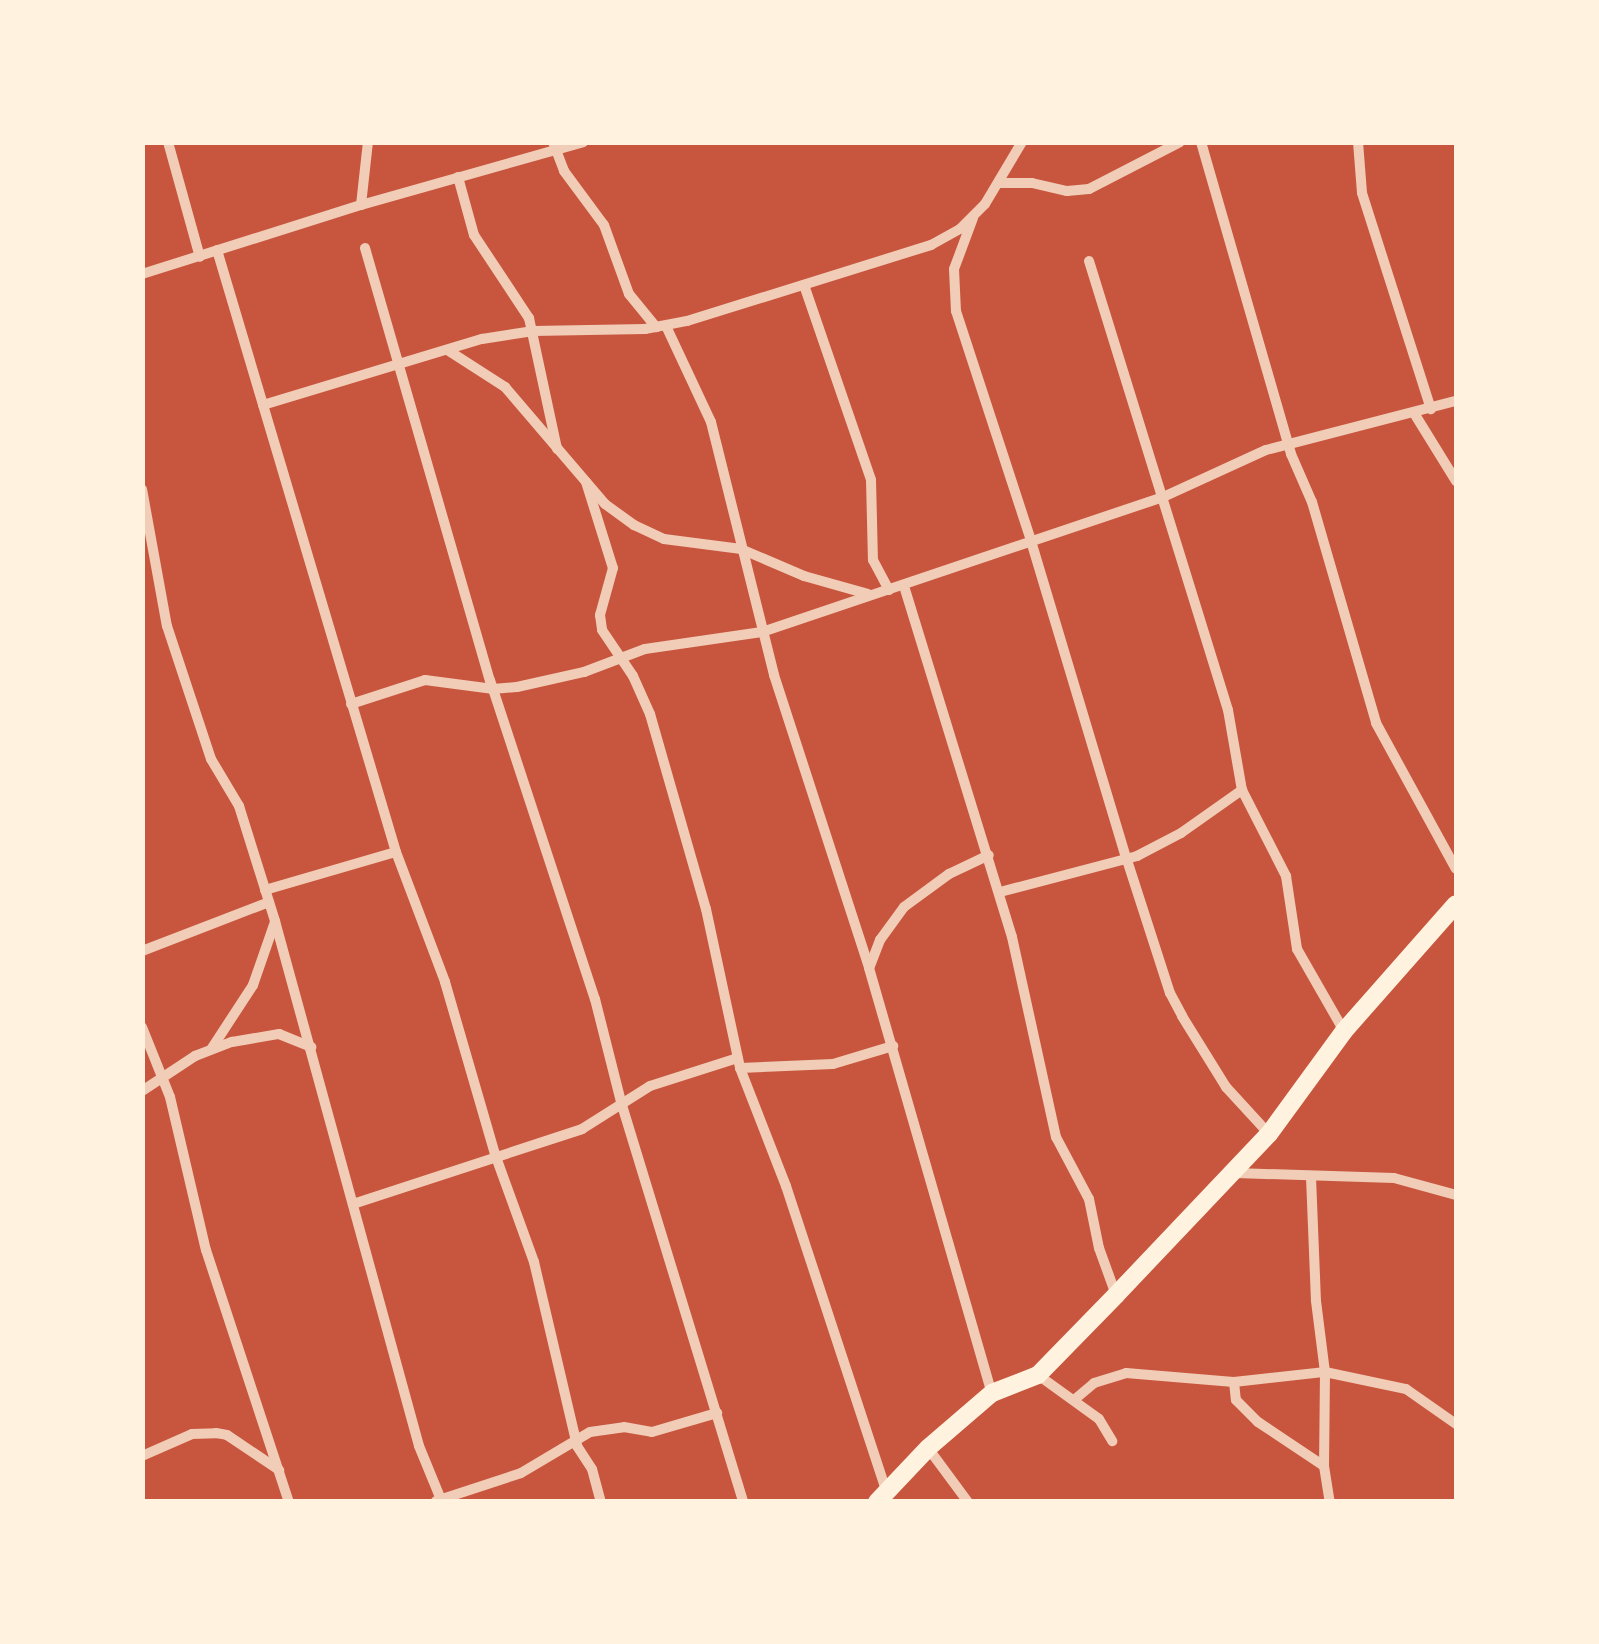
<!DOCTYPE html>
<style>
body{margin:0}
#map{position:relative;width:1599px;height:1644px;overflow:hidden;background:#c8553d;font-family:"PT Sans",sans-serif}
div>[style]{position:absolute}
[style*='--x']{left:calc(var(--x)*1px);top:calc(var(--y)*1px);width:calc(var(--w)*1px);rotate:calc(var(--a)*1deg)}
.minor>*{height:10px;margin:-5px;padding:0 5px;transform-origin:5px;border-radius:5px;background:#f1ccb7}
.primary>*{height:18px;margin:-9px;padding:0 9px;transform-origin:9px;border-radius:9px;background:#fff3e0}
span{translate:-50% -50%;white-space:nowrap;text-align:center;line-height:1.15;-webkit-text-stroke:10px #fff3e0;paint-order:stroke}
.frame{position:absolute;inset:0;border:145px solid #fff3e0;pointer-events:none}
</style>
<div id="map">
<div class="minor">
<div style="--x:168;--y:142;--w:119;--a:74.5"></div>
<div style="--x:553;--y:142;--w:31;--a:69"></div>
<div style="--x:564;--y:171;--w:67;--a:53.5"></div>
<div style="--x:604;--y:225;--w:73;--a:70.1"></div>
<div style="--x:629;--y:294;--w:43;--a:50.7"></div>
<div style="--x:1201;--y:142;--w:325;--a:73.9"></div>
<div style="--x:1291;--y:454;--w:52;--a:66.4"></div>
<div style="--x:1312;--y:502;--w:230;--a:73.8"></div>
<div style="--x:1376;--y:723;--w:166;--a:61.3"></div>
<div style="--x:1358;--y:142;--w:51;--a:85.5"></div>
<div style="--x:1362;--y:193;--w:227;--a:72.3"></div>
<div style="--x:458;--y:177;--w:60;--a:74.6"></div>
<div style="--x:474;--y:235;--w:100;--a:56.5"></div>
<div style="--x:529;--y:318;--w:134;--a:77.9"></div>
<div style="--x:999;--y:183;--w:33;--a:0"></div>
<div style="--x:1032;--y:183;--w:36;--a:13"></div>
<div style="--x:1067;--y:191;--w:22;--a:-5"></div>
<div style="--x:1089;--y:189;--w:102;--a:-27.3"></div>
<div style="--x:361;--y:205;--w:63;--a:-83.7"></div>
<div style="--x:973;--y:218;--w:54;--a:110.4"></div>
<div style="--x:954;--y:269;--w:42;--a:87.3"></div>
<div style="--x:956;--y:311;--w:242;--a:71.9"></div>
<div style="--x:1031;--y:541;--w:333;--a:73.3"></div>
<div style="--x:1127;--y:860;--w:140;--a:72.1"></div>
<div style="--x:1170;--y:993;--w:26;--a:62"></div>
<div style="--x:1182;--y:1016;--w:84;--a:58.2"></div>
<div style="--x:1226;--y:1087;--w:64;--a:47.5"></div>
<div style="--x:365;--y:248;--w:450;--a:73.9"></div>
<div style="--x:490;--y:680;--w:336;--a:71.8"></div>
<div style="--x:595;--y:999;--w:106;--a:75.8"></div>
<div style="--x:621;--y:1102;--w:418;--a:73"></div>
<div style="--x:217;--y:250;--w:628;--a:73.44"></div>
<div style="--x:396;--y:852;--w:139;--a:69.3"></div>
<div style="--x:445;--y:982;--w:182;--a:73.8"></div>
<div style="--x:496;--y:1157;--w:112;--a:70.1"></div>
<div style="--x:534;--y:1262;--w:189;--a:76.8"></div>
<div style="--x:577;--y:1446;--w:27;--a:57"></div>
<div style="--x:592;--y:1469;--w:34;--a:75"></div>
<div style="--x:1089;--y:261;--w:470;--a:72.8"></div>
<div style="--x:1228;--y:710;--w:81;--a:80.1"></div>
<div style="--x:1242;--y:790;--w:97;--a:62.9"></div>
<div style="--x:1286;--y:876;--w:74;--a:81.4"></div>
<div style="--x:1297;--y:949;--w:95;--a:60.2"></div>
<div style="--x:142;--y:274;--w:230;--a:-17.5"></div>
<div style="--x:361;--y:205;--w:231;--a:-15.8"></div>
<div style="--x:804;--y:285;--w:206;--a:71"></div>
<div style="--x:871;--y:480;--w:80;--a:88.6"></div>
<div style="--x:873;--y:560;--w:34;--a:62"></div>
<div style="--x:666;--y:326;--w:106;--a:64.9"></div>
<div style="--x:711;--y:422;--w:261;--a:76"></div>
<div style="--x:774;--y:675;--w:308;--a:72"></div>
<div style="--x:869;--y:968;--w:442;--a:73.9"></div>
<div style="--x:449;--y:351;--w:67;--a:32.7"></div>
<div style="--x:505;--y:387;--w:154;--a:49.5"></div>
<div style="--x:605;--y:504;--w:36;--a:36"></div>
<div style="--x:634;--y:525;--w:33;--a:25"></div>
<div style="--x:664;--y:539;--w:78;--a:7.4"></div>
<div style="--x:741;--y:549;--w:69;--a:23.2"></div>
<div style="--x:804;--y:576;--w:66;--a:15.7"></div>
<div style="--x:263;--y:405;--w:229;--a:-16.8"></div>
<div style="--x:482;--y:339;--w:52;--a:-8.9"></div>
<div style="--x:533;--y:331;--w:112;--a:-1"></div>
<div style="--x:645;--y:329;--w:43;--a:-10.8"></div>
<div style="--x:687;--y:321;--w:256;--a:-17.3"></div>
<div style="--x:931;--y:245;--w:33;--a:-29"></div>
<div style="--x:960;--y:229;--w:35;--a:-45"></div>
<div style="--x:985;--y:204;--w:72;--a:-59.2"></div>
<div style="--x:1414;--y:413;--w:80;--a:58.3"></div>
<div style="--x:586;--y:482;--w:90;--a:72.6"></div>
<div style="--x:613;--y:568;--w:49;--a:105.5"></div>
<div style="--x:600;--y:615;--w:15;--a:82"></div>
<div style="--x:602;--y:630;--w:55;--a:56"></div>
<div style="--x:633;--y:676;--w:42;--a:65.9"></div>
<div style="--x:650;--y:714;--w:203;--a:74"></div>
<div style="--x:706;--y:909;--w:163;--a:77.9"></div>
<div style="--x:740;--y:1068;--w:127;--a:68.7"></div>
<div style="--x:786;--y:1186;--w:320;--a:71.8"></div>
<div style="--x:142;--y:489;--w:139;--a:79.7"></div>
<div style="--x:167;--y:626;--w:140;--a:71.7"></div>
<div style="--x:211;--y:759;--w:55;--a:59.2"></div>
<div style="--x:239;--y:806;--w:121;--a:72.6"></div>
<div style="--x:275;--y:921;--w:544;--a:74.66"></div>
<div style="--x:419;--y:1446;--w:61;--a:67.7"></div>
<div style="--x:904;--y:586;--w:367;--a:72.9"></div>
<div style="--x:1012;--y:937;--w:205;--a:77.6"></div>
<div style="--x:1056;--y:1137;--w:70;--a:62"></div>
<div style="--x:1089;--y:1199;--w:50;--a:78.5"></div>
<div style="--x:1099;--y:1248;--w:50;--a:70.1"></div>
<div style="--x:351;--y:704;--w:78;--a:-18"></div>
<div style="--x:425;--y:680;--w:69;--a:7.5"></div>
<div style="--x:493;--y:689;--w:24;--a:-5"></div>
<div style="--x:517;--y:687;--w:69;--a:-12.6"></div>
<div style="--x:584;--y:672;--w:65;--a:-20.7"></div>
<div style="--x:645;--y:649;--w:118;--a:-8.3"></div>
<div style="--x:762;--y:632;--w:421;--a:-18.6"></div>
<div style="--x:1161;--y:498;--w:115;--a:-24.6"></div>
<div style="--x:1266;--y:450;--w:196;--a:-14.5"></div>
<div style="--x:265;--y:890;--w:136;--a:-16.2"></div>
<div style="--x:1000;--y:892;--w:142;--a:-14.7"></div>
<div style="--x:1137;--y:856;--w:50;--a:-27.6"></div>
<div style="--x:1181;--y:833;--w:75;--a:-35.2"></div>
<div style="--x:142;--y:951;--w:136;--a:-21.1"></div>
<div style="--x:870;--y:966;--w:28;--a:-69"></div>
<div style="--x:880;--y:940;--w:41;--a:-54"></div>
<div style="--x:904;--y:907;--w:56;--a:-36.3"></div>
<div style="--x:949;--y:874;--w:44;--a:-25.4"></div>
<div style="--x:142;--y:1027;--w:75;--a:68.2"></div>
<div style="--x:170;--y:1097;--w:157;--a:76.8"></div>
<div style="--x:206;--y:1250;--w:265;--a:71.8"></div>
<div style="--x:212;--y:1048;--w:75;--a:-56.9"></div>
<div style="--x:253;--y:985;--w:67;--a:-70.8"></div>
<div style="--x:740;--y:1068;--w:93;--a:-2.5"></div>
<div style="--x:833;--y:1064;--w:63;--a:-16.7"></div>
<div style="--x:142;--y:1091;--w:64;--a:-33.4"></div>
<div style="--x:195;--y:1056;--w:40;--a:-21"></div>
<div style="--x:232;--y:1042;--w:48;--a:-9.7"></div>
<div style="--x:279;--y:1034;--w:35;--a:22"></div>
<div style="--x:1235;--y:1173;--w:159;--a:1.8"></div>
<div style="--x:1394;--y:1178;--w:64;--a:15.3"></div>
<div style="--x:1311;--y:1177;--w:124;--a:87.7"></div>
<div style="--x:1316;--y:1301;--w:72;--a:82.8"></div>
<div style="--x:1325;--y:1372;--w:94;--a:90.6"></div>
<div style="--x:1324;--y:1466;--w:36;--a:81"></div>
<div style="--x:353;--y:1204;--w:241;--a:-18.1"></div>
<div style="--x:582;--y:1129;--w:80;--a:-32.3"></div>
<div style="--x:650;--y:1086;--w:92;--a:-17.7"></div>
<div style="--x:1038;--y:1375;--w:75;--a:35.8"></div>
<div style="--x:1099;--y:1419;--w:26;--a:59"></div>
<div style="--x:1234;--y:1382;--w:92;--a:-6.3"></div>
<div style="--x:1325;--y:1372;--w:83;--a:11.9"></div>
<div style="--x:1406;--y:1389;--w:61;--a:35"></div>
<div style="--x:1074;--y:1400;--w:26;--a:-40"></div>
<div style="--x:1094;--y:1383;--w:34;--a:-17"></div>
<div style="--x:1126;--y:1373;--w:108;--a:4.8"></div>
<div style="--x:1234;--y:1382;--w:18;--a:84"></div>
<div style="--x:1236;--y:1400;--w:31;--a:45"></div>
<div style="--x:1258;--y:1422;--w:79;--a:33.7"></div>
<div style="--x:928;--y:1448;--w:67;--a:53.5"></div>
<div style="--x:142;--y:1456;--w:55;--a:-23.7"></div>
<div style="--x:192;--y:1434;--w:24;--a:-2"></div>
<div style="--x:216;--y:1433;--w:11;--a:10"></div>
<div style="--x:227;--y:1435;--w:63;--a:33.9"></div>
<div style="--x:436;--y:1501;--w:89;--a:-18.2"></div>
<div style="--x:521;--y:1473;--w:80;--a:-30.7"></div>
<div style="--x:590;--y:1432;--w:34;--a:-8"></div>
<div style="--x:624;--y:1427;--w:28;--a:10"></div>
<div style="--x:652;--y:1432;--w:68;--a:-16.3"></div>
</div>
<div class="primary">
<div style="--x:877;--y:1502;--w:74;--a:-46.6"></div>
<div style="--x:928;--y:1448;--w:84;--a:-40.7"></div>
<div style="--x:992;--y:1393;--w:49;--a:-21.4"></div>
<div style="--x:1038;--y:1375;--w:112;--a:-45.7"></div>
<div style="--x:1116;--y:1295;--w:222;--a:-46.5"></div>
<div style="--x:1269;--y:1134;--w:127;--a:-53.9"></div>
<div style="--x:1344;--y:1031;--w:169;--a:-48.6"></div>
</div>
<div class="frame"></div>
</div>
